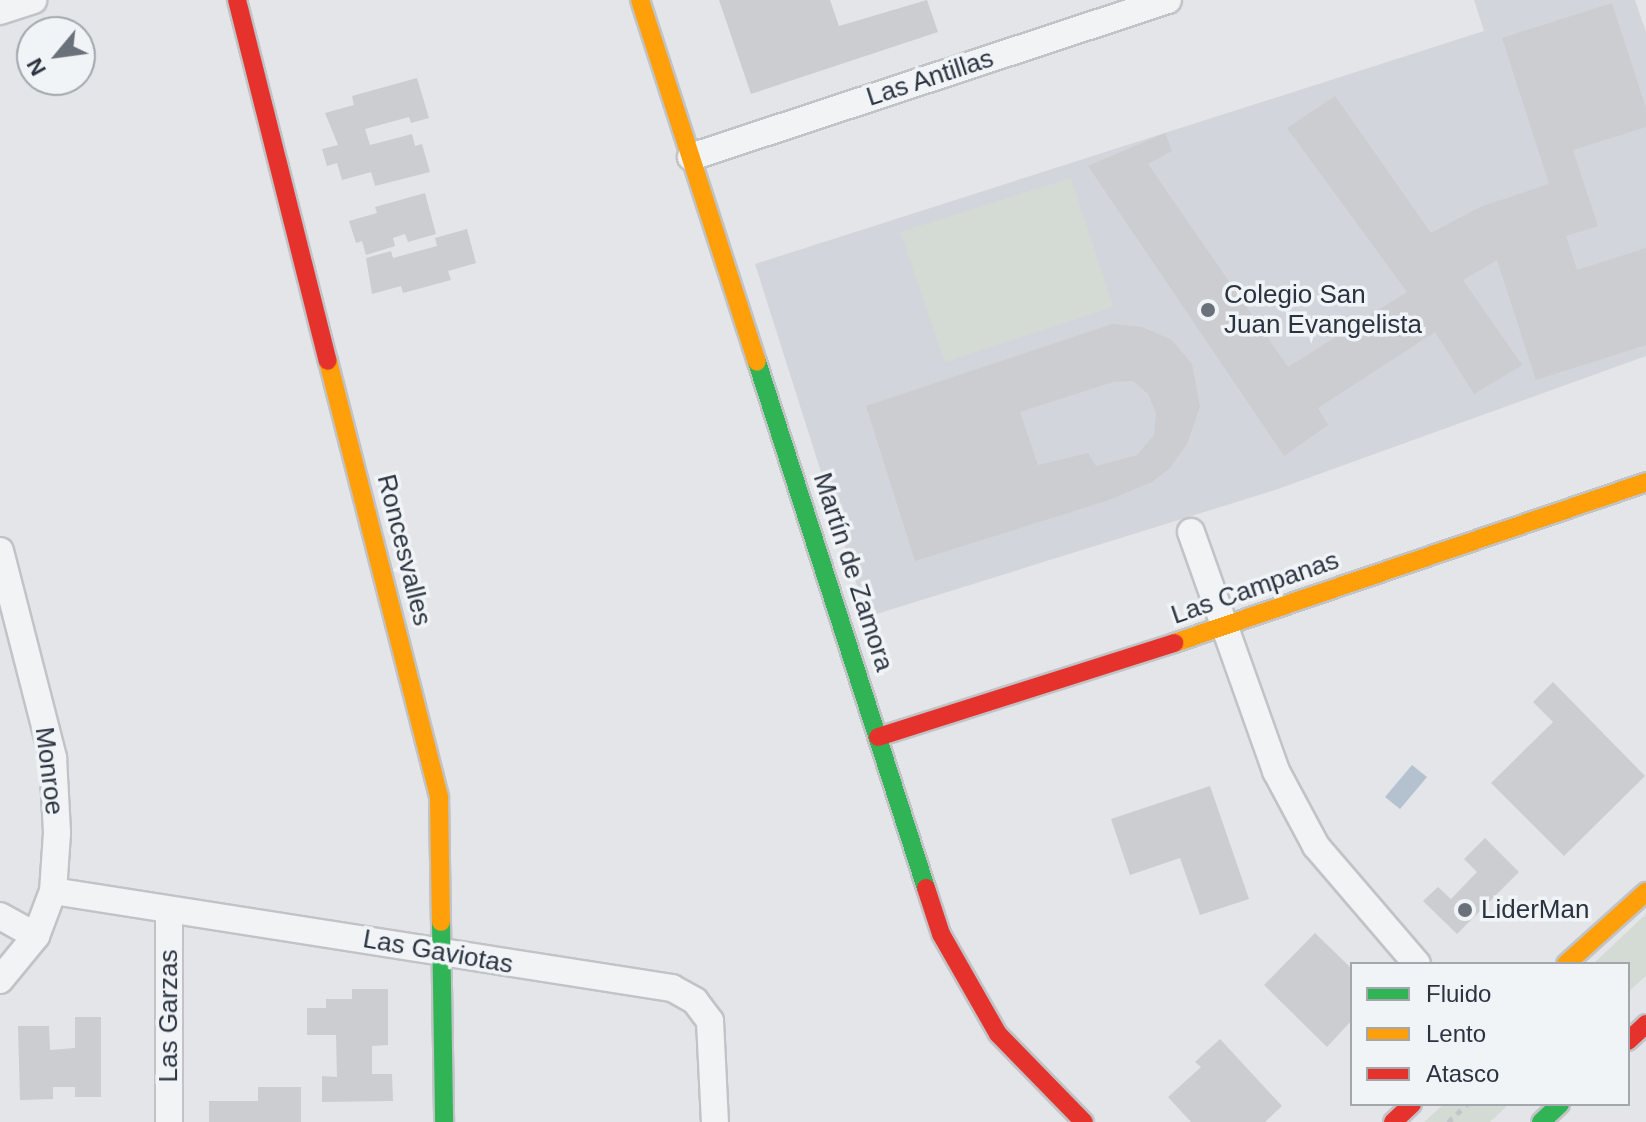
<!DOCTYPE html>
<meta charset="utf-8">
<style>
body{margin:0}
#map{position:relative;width:1646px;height:1122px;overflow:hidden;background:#e3e5e8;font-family:Helvetica,sans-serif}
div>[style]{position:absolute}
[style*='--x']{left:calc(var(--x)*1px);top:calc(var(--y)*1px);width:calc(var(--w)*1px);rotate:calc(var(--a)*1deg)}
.built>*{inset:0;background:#d2d5db}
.green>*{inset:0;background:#d4dbd4}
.water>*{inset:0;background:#b4c2d0}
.building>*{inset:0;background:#cbcdd0}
.path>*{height:5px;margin-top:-2.5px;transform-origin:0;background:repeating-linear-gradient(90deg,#c3c6c8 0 6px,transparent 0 12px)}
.roads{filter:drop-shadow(2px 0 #c1c3c6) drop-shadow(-2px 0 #c1c3c6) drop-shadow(0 2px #c1c3c6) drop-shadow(0 -2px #c1c3c6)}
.street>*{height:26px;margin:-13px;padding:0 13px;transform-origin:13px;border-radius:13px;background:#f2f3f5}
.fast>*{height:18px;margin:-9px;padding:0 9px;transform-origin:9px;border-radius:9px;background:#30b455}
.slow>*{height:18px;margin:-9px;padding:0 9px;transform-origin:9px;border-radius:9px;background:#ff9f0a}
.jam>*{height:18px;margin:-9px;padding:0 9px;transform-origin:9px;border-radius:9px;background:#e5322d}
.dots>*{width:22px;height:22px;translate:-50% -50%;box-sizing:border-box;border:4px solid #f1f4f7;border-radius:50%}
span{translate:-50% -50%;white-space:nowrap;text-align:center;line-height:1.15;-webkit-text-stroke:7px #f1f4f7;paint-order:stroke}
.street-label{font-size:26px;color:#2b3340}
.poi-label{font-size:26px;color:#2b3340}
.left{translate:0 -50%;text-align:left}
.legend{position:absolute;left:1350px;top:962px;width:280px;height:144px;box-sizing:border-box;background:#f1f4f7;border:2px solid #a2a7ae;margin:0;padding:10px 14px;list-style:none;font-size:24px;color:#2b3340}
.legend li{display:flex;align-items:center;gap:16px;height:40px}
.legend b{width:40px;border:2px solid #a2a7ae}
.north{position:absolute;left:16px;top:16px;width:80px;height:80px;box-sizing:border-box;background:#f1f4f7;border:2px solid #a2a7ae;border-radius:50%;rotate:241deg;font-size:22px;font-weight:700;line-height:32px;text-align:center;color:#2b3340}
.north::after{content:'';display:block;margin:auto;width:28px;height:36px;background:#6b717b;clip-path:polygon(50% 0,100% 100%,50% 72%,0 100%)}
</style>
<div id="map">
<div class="built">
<div style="clip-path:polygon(1474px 0,1635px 0,1646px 32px,1646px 356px,1275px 490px,867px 617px,755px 264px,1484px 31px)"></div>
</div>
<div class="green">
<div style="clip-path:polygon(1071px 178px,1113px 307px,945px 362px,900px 232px)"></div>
<div style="clip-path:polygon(1646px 914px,1646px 976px,1628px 992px,1628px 964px,1593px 964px)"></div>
<div style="clip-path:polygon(1444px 1104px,1509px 1104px,1490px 1122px,1424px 1122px)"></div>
</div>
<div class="water">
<div style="clip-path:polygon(1412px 765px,1427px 777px,1400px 809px,1385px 797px)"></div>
</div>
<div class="building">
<div style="clip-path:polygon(719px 0,830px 0,839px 26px,927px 0,938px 32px,751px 94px)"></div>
<div style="clip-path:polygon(1612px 3px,1646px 108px,1646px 127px,1573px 150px,1598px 226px,1566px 236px,1577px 270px,1646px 248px,1646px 345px,1536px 380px,1497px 260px,1463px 280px,1522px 365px,1474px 394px,1435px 332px,1318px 408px,1328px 425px,1284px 456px,1088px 166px,1165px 133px,1172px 151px,1148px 164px,1288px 367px,1407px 292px,1287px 128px,1335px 96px,1431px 233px,1480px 207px,1549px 184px,1502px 38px)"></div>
<div style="clip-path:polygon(417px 78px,429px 118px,411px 123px,409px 117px,365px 129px,370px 145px,412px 134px,415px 146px,422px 144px,430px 172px,375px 186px,371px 172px,342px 180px,337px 163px,327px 166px,322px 149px,338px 145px,325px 113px,354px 105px,352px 96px)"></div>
<div style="clip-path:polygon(425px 193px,436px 234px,408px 242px,405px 234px,393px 238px,395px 246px,366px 255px,362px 241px,356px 243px,349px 221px,377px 213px,375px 207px)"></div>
<div style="clip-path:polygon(467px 229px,476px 263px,448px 271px,451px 280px,403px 293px,401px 286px,372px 294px,366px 258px,391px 251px,393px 258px,437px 246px,435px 238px)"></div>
<div style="clip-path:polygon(evenodd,1112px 324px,1142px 327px,1172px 340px,1192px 364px,1200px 407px,1187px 444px,1170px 468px,1152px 482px,1106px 501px,915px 561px,866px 406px,1112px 324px,1133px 381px,1148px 394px,1156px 413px,1154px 435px,1137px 455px,1096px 466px,1088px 453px,1038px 465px,1020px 412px,1113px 382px,1133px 381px)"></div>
<div style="clip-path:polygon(1553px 682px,1645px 776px,1564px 856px,1491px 783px,1553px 722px,1533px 702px)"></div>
<div style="clip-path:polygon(1210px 786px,1249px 899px,1200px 915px,1180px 858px,1130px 875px,1111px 819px)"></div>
<div style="clip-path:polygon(1485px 838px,1519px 872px,1457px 934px,1423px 901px,1438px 887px,1451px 899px,1477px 872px,1464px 859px)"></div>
<div style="clip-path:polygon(1315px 933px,1352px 969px,1352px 1020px,1327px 1047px,1264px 985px)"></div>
<div style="clip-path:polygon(352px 989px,388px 989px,388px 1045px,372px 1046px,372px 1074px,392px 1074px,393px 1101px,322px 1102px,322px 1076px,337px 1077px,336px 1035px,307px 1035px,307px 1008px,326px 1008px,326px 999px,352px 999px)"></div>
<div style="clip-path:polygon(75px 1017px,101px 1017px,101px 1097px,75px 1097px,75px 1087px,53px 1087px,53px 1099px,20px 1100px,18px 1026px,49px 1026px,50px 1050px,75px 1048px)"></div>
<div style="clip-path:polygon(1220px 1039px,1282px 1106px,1265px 1122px,1191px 1122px,1168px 1097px,1201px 1067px,1195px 1062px)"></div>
<div style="clip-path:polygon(258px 1087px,301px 1087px,301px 1122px,209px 1122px,209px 1101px,258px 1101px)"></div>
</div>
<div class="path">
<div style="--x:1448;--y:1122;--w:26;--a:-43"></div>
</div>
<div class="roads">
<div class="street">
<div style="--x:0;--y:11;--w:35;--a:-18"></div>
<div style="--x:691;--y:157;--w:502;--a:-18.22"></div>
<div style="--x:1191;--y:532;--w:254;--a:70.4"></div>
<div style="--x:1276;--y:771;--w:85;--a:61.9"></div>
<div style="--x:1316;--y:846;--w:155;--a:49.4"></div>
<div style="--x:0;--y:551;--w:214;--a:75.6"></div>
<div style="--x:53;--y:758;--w:75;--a:86.9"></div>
<div style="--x:57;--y:833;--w:58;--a:93.9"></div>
<div style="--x:53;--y:891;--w:48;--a:110.7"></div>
<div style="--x:36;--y:936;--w:57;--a:129.3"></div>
<div style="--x:53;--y:891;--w:627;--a:8.91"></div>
<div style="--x:672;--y:988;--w:26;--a:29"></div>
<div style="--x:695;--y:1001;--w:25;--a:53"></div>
<div style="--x:710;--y:1021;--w:101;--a:87.2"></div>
<div style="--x:0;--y:916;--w:41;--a:29.1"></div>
<div style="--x:169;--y:1122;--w:212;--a:-90"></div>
</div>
<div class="fast">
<div style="--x:757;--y:362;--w:552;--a:72.19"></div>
<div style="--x:441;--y:922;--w:200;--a:89.1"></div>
<div style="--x:1541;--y:1122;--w:26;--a:-43"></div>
</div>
<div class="slow">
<div style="--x:640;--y:0;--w:380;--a:72.1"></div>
<div style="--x:328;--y:361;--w:450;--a:75.7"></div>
<div style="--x:439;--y:797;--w:125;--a:89.1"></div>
<div style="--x:1174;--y:643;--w:499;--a:-18.8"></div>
<div style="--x:1566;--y:964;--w:108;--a:-42"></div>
</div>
<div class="jam">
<div style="--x:237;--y:0;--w:372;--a:75.9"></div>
<div style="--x:878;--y:737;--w:311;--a:-17.6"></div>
<div style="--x:926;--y:888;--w:48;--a:71.9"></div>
<div style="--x:941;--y:934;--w:115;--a:60.3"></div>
<div style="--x:998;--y:1034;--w:123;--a:45.7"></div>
<div style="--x:1628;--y:1041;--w:25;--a:-43"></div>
<div style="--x:1393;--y:1122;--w:26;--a:-43"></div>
</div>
</div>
<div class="dots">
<div style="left:1208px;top:310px;background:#6b717b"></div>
<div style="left:1465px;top:910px;background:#6b717b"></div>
</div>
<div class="street-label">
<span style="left:930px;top:78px;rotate:-18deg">Las Antillas</span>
<span style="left:404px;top:550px;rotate:76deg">Roncesvalles</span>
<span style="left:853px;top:572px;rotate:72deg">Martín de Zamora</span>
<span style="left:1255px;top:588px;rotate:-19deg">Las Campanas</span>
<span style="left:49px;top:771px;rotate:83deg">Monroe</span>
<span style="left:438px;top:952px;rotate:10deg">Las Gaviotas</span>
<span style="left:169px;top:1016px;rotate:-90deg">Las Garzas</span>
</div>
<div class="poi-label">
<span class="left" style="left:1224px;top:310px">Colegio San<br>Juan Evangelista</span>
<span class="left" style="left:1481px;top:910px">LiderMan</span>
</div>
<ul class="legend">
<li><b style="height:10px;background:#30b455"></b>Fluido</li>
<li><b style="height:10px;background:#ff9f0a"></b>Lento</li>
<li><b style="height:10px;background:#e5322d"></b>Atasco</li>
</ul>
<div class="north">N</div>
</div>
